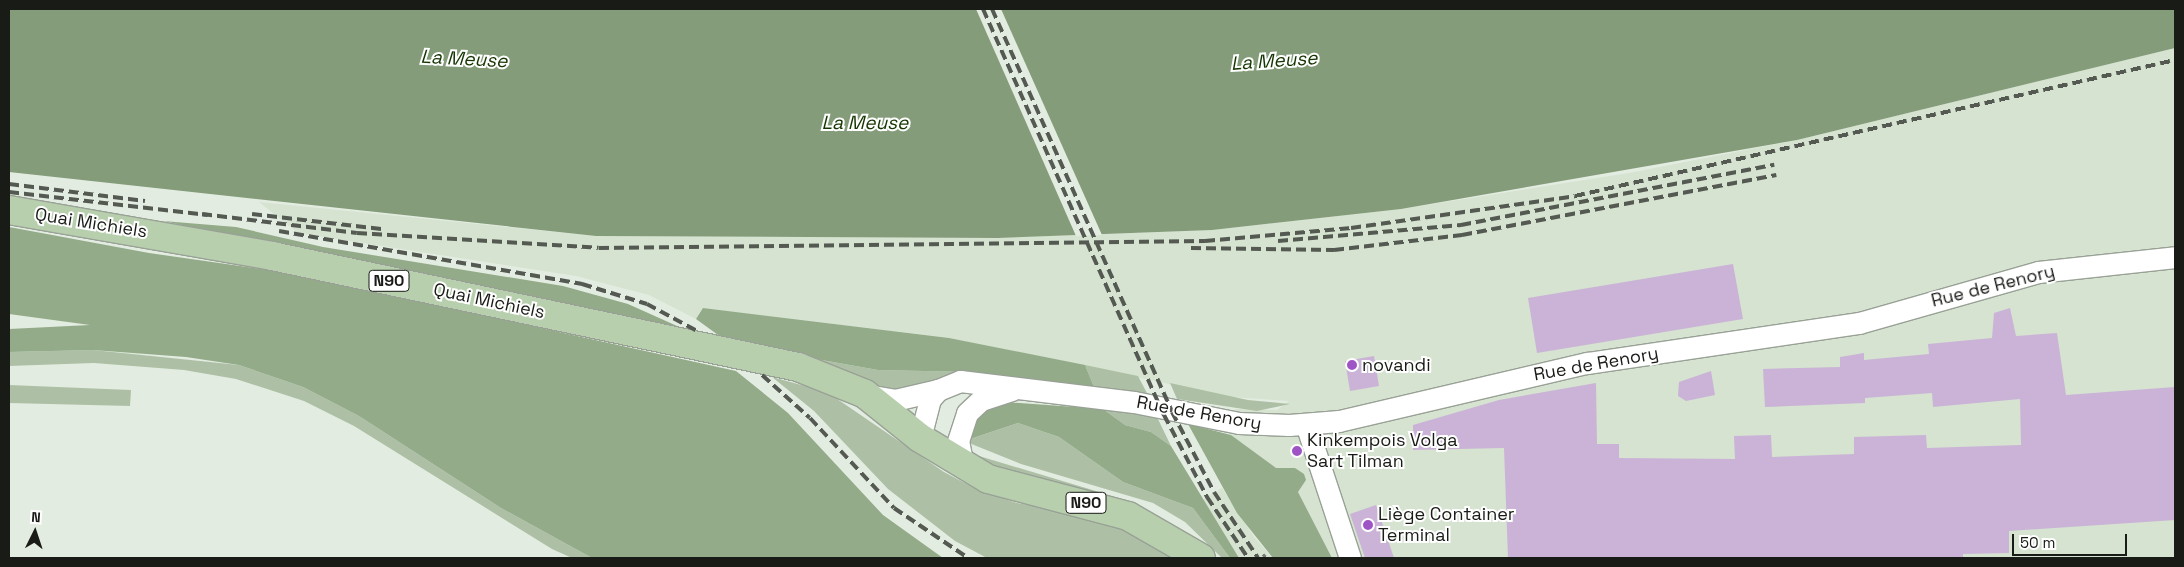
<!DOCTYPE html>
<meta charset="utf-8">
<style>
body{margin:0}
#map{position:relative;width:2184px;height:567px;overflow:hidden;background:#e3ece0;font-family:"Space Grotesk",sans-serif}
div>[style]{position:absolute}
[style*='--x']{left:calc(var(--x)*1px);top:calc(var(--y)*1px);width:calc(var(--w)*1px);rotate:calc(var(--a)*1deg)}
.built>*{inset:0;background:#d5e3d0}
.green>*{inset:0;background:#adc0a5}
.forest>*{inset:0;background:#93ab89}
.water>*{inset:0;background:#849c7a}
.pier>*{inset:0;background:#e3ece0}
.building>*{inset:0;background:#cab3d7}
.path>*{height:2.5px;margin-top:-1.25px;transform-origin:0;background:repeating-linear-gradient(90deg,#767c74 0 4px,transparent 0 8px)}
.roads{filter:drop-shadow(1px 0 #99a196) drop-shadow(-1px 0 #99a196) drop-shadow(0 1px #99a196) drop-shadow(0 -1px #99a196)}
.minor>*{height:21px;margin:-10.5px;padding:0 10.5px;transform-origin:10.5px;border-radius:10.5px;background:#fff}
.major>*{height:28px;margin:-14px;padding:0 14px;transform-origin:14px;border-radius:14px;background:#b7cfad}
.rail>*{height:4px;margin-top:-2px;transform-origin:0;background:repeating-linear-gradient(90deg,#545952 0 10px,transparent 0 15px)}
.dots>*{width:14px;height:14px;translate:-50% -50%;box-sizing:border-box;border:2px solid #fff;border-radius:50%}
span{translate:-50% -50%;white-space:nowrap;text-align:center;line-height:1.15;-webkit-text-stroke:4px #fff;paint-order:stroke}
.shield-label span{padding:1px 4px;background:#fff;border:1px solid;border-radius:4px;-webkit-text-stroke-width:0}
.shield-label{font-size:16px;color:#181b16;font-weight:700}
.street-label{font-size:18px;color:#181b16}
.poi-label{font-size:18px;color:#181b16}
.left{translate:0 -50%;text-align:left}
.water-label{font-size:19px;color:#153502;font-style:italic}
.frame{position:absolute;inset:0;border:10px solid #181b16;pointer-events:none}
.north{position:absolute;left:10px;top:507px;width:50px;height:50px;-webkit-text-stroke:4px #fff;paint-order:stroke;rotate:4deg;font-size:14px;font-weight:700;line-height:20px;text-align:center;color:#181b16}
.north::after{content:'';display:block;margin:auto;width:18px;height:22px;background:#181b16;clip-path:polygon(50% 0,100% 100%,50% 72%,0 100%)}
.scale{position:absolute;left:2012px;top:534px;width:115px;height:22px;box-sizing:border-box;border:2px solid #181b16;border-top:0;padding-left:6px;font-size:15px;line-height:18px;white-space:nowrap;color:#181b16;-webkit-text-stroke:4px #fff;paint-order:stroke}
</style>
<div id="map">
<div class="built">
<div style="clip-path:polygon(2175px 48px,2175px 558px,1332px 558px,1298px 492px,1306px 480px,1295px 468px,1276px 468px,1231px 435px,1235px 409px,1277px 410px,1289px 401px,1231px 397px,949px 338px,703px 308px,696px 319px,649px 295px,576px 276px,298px 233px,259px 202px,596px 236px,998px 238px,1212px 230px,1401px 209px,1629px 173px,1797px 140px)"></div>
<div style="clip-path:polygon(1222px 488px,1254px 537px,1273px 558px,1239px 558px,1201px 501px)"></div>
</div>
<div class="green">
<div style="clip-path:polygon(93px 350px,239px 365px,303px 387px,359px 416px,501px 508px,592px 558px,572px 558px,552px 549px,354px 426px,304px 401px,236px 379px,184px 370px,94px 363px,9px 366px,9px 352px)"></div>
<div style="clip-path:polygon(788px 354px,878px 370px,970px 372px,891px 393px)"></div>
<div style="clip-path:polygon(1085px 365px,1138px 376px,1148px 395px,1094px 387px)"></div>
<div style="clip-path:polygon(772px 377px,827px 392px,944px 472px,978px 490px,1017px 503px,1093px 516px,1182px 558px,987px 558px,955px 541px,888px 489px,814px 411px)"></div>
<div style="clip-path:polygon(1170px 383px,1248px 400px,1290px 404px,1257px 411px,1177px 399px)"></div>
<div style="clip-path:polygon(9px 385px,131px 390px,130px 406px,9px 403px)"></div>
<div style="clip-path:polygon(1103px 409px,1157px 417px,1171px 446px,1151px 432px,1125px 425px)"></div>
<div style="clip-path:polygon(1018px 423px,1059px 437px,1123px 482px,1193px 508px,1230px 558px,1222px 558px,1185px 522px,1153px 503px,1021px 464px,964px 441px)"></div>
<div style="clip-path:polygon(969px 453px,1109px 495px,1145px 509px,1109px 496px,1013px 477px)"></div>
</div>
<div class="forest">
<div style="clip-path:polygon(163px 221px,236px 227px,323px 247px,563px 286px,628px 304px,686px 330px)"></div>
<div style="clip-path:polygon(9px 227px,149px 253px,296px 274px,736px 371px,788px 413px,883px 515px,943px 558px,592px 558px,501px 508px,359px 416px,303px 387px,239px 365px,186px 357px,93px 350px,9px 352px,9px 329px,90px 325px,9px 314px)"></div>
<div style="clip-path:polygon(703px 308px,949px 338px,1085px 365px,1094px 387px,970px 372px,878px 370px,788px 354px,725px 340px,696px 319px)"></div>
<div style="clip-path:polygon(990px 401px,1103px 409px,1125px 425px,1151px 432px,1171px 446px,1239px 558px,1230px 558px,1193px 508px,1123px 482px,1059px 437px,1018px 423px,964px 441px,964px 427px)"></div>
<div style="clip-path:polygon(1188px 424px,1231px 435px,1276px 468px,1295px 468px,1304px 474px,1306px 480px,1298px 492px,1332px 558px,1273px 558px,1237px 513px)"></div>
</div>
<div class="water">
<div style="clip-path:polygon(9px 9px,2175px 9px,2175px 48px,1797px 140px,1401px 209px,1212px 230px,998px 238px,596px 236px,9px 172px)"></div>
</div>
<div class="pier">
<div style="clip-path:polygon(976px 9px,1001px 9px,1102px 235px,1076px 236px)"></div>
</div>
<div class="building">
<div style="clip-path:polygon(1733px 264px,1743px 319px,1537px 353px,1528px 298px)"></div>
<div style="clip-path:polygon(2010px 308px,2016px 336px,2057px 333px,2066px 395px,2175px 387px,2175px 520px,2009px 531px,2009px 553px,1963px 554px,1963px 558px,1508px 558px,1504px 448px,1413px 450px,1413px 425px,1499px 400px,1596px 383px,1597px 444px,1619px 444px,1619px 458px,1735px 459px,1734px 436px,1771px 435px,1772px 457px,1854px 454px,1854px 437px,1926px 435px,1927px 448px,2021px 445px,2020px 399px,1933px 407px,1932px 393px,1865px 398px,1865px 403px,1765px 407px,1763px 369px,1840px 367px,1840px 357px,1864px 353px,1864px 360px,1929px 354px,1928px 344px,1992px 338px,1994px 313px)"></div>
<div style="clip-path:polygon(1374px 356px,1379px 386px,1350px 391px,1345px 361px)"></div>
<div style="clip-path:polygon(1711px 371px,1715px 395px,1686px 401px,1678px 396px,1679px 382px)"></div>
<div style="clip-path:polygon(1376px 505px,1394px 558px,1365px 558px,1350px 514px)"></div>
</div>
<div class="path">
<div style="--x:1263;--y:554;--w:6;--a:45"></div>
</div>
<div class="roads">
<div class="minor">
<div style="--x:867;--y:395;--w:28;--a:10"></div>
<div style="--x:895;--y:400;--w:44;--a:-13.1"></div>
<div style="--x:1306;--y:424;--w:141;--a:71.8"></div>
<div style="--x:920;--y:438;--w:40;--a:-75.6"></div>
<div style="--x:930;--y:399;--w:12;--a:-48"></div>
<div style="--x:938;--y:390;--w:24;--a:-22"></div>
<div style="--x:960;--y:381;--w:175;--a:6.9"></div>
<div style="--x:1134;--y:402;--w:107;--a:11.3"></div>
<div style="--x:1239;--y:423;--w:50;--a:2.3"></div>
<div style="--x:1289;--y:425;--w:50;--a:-4.6"></div>
<div style="--x:1339;--y:421;--w:255;--a:-13.2"></div>
<div style="--x:1587;--y:363;--w:275;--a:-8.4"></div>
<div style="--x:1859;--y:323;--w:186;--a:-15.9"></div>
<div style="--x:2038;--y:272;--w:138;--a:-6.2"></div>
<div style="--x:963;--y:466;--w:25;--a:-101"></div>
<div style="--x:958;--y:441;--w:29;--a:-72"></div>
<div style="--x:967;--y:413;--w:19;--a:-43"></div>
<div style="--x:981;--y:400;--w:33;--a:-18"></div>
</div>
<div class="major">
<div style="--x:9;--y:210;--w:267;--a:9.9"></div>
<div style="--x:272;--y:256;--w:538;--a:11.92"></div>
<div style="--x:798;--y:367;--w:72;--a:21.9"></div>
<div style="--x:865;--y:394;--w:70;--a:38.7"></div>
<div style="--x:920;--y:438;--w:79;--a:31.1"></div>
<div style="--x:988;--y:479;--w:145;--a:14.8"></div>
<div style="--x:1128;--y:516;--w:84;--a:29.9"></div>
</div>
</div>
<div class="rail">
<div style="--x:983;--y:9;--w:445;--a:66"></div>
<div style="--x:1164;--y:415;--w:93;--a:62.3"></div>
<div style="--x:1207;--y:497;--w:73;--a:56.1"></div>
<div style="--x:992;--y:9;--w:441;--a:65.9"></div>
<div style="--x:1172;--y:412;--w:90;--a:62.3"></div>
<div style="--x:1214;--y:492;--w:79;--a:56.3"></div>
<div style="--x:9;--y:184;--w:137;--a:7.1"></div>
<div style="--x:9;--y:192;--w:200;--a:6.6"></div>
<div style="--x:202;--y:214;--w:156;--a:7"></div>
<div style="--x:357;--y:233;--w:242;--a:3.5"></div>
<div style="--x:599;--y:248;--w:606;--a:-0.66"></div>
<div style="--x:1205;--y:241;--w:147;--a:-5.1"></div>
<div style="--x:1351;--y:228;--w:226;--a:-8.1"></div>
<div style="--x:1575;--y:196;--w:615;--a:-12.77"></div>
<div style="--x:252;--y:214;--w:130;--a:6.6"></div>
<div style="--x:279;--y:231;--w:308;--a:9.9"></div>
<div style="--x:582;--y:284;--w:68;--a:17.1"></div>
<div style="--x:647;--y:304;--w:57;--a:28.4"></div>
<div style="--x:1278;--y:241;--w:184;--a:-5"></div>
<div style="--x:1461;--y:225;--w:319;--a:-10.9"></div>
<div style="--x:1191;--y:248;--w:143;--a:0.8"></div>
<div style="--x:1334;--y:250;--w:129;--a:-6.7"></div>
<div style="--x:1462;--y:235;--w:320;--a:-10.8"></div>
<div style="--x:762;--y:375;--w:64;--a:41.9"></div>
<div style="--x:810;--y:418;--w:123;--a:47"></div>
<div style="--x:894;--y:508;--w:89;--a:34"></div>
</div>
<div class="dots">
<div style="left:1352px;top:365px;background:#9f54c6"></div>
<div style="left:1297px;top:451px;background:#9f54c6"></div>
<div style="left:1368px;top:525px;background:#9f54c6"></div>
</div>
<div class="shield-label">
<span style="left:389px;top:281px">N90</span>
<span style="left:1086px;top:503px">N90</span>
</div>
<div class="street-label">
<span style="left:91px;top:223px;rotate:9deg">Quai Michiels</span>
<span style="left:1993px;top:286px;rotate:-14deg">Rue de Renory</span>
<span style="left:489px;top:301px;rotate:12deg">Quai Michiels</span>
<span style="left:1596px;top:364px;rotate:-10deg">Rue de Renory</span>
<span style="left:1199px;top:413px;rotate:10deg">Rue de Renory</span>
</div>
<div class="poi-label">
<span class="left" style="left:1362px;top:365px">novandi</span>
<span class="left" style="left:1307px;top:451px">Kinkempois Volga<br>Sart Tilman</span>
<span class="left" style="left:1378px;top:525px">Liège Container<br>Terminal</span>
</div>
<div class="water-label">
<span style="left:464px;top:59px;rotate:3deg">La Meuse</span>
<span style="left:1274px;top:61px;rotate:-4deg">La Meuse</span>
<span style="left:865px;top:123px">La Meuse</span>
</div>
<div class="frame"></div>
<div class="north">N</div>
<div class="scale">50 m</div>
</div>
